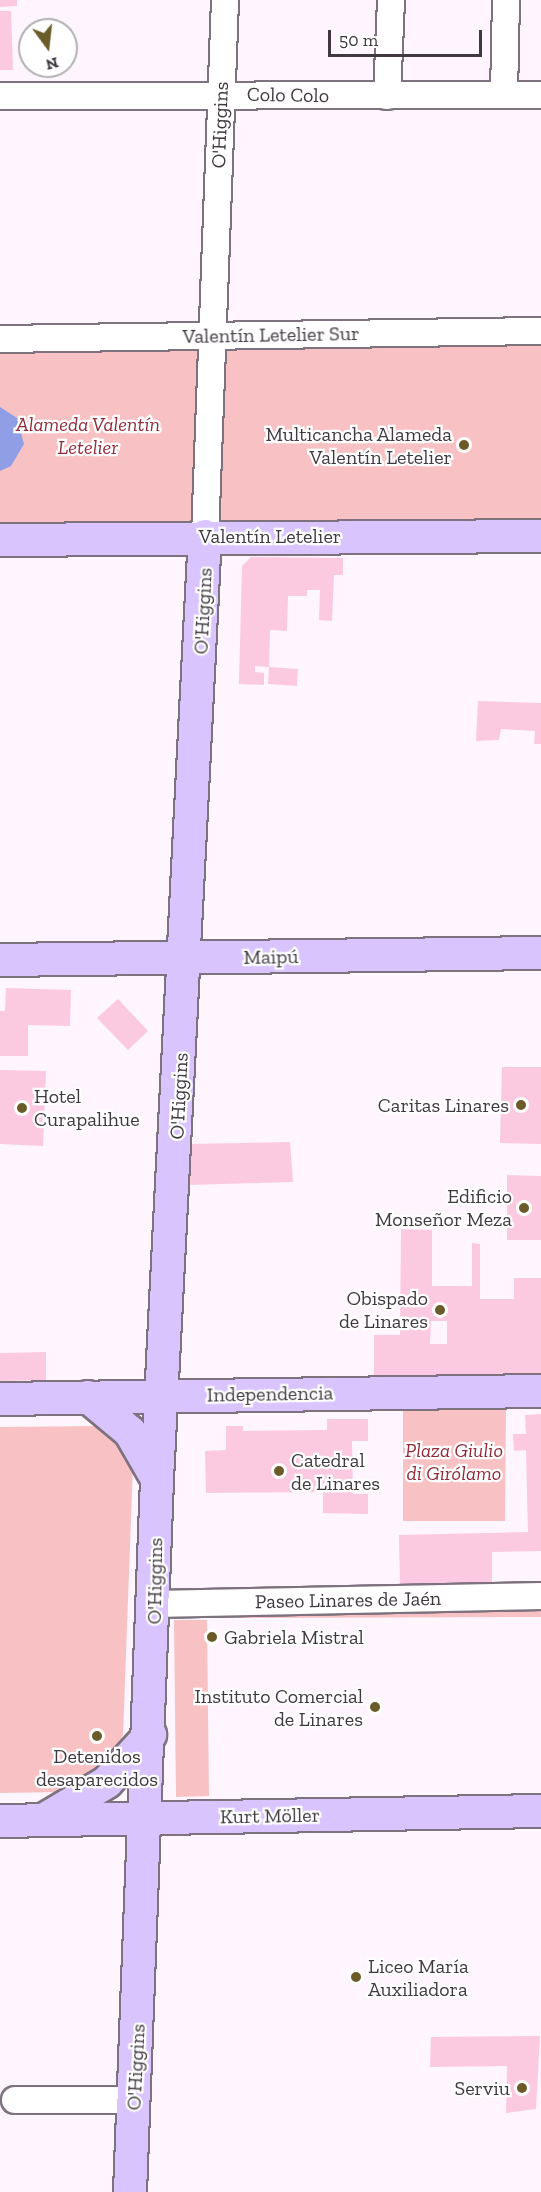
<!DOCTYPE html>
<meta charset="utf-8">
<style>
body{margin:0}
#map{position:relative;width:541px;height:2192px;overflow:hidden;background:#fef5fe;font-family:"Zilla Slab",serif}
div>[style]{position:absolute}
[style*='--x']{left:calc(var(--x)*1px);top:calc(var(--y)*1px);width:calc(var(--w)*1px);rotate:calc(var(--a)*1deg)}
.green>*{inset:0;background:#f8c2c4}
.water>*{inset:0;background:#8f9ee5}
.building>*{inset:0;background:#fccae0}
.roads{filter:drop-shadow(2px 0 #7f727f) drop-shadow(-2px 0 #7f727f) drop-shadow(0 2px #7f727f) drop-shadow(0 -2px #7f727f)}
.minor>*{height:26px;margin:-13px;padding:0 13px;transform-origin:13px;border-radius:13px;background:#fff}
.major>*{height:32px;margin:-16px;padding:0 16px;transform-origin:16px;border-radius:16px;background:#d9c4fd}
.dots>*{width:16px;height:16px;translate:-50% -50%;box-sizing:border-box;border:3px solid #fff;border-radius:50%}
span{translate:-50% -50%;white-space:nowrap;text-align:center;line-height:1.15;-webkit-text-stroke:4.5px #fff;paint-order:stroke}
.street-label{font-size:20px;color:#403a40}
.park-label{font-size:20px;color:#902b39;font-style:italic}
.poi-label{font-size:20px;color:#403a40}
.right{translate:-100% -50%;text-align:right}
.left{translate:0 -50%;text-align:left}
.north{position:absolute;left:18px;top:18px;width:60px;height:60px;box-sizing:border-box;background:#fff;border:2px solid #b3b0b3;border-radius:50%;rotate:165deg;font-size:16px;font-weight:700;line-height:24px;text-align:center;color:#403a40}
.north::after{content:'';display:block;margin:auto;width:21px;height:27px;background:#6a5b29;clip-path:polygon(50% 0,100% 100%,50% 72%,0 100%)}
.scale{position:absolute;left:328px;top:30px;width:154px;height:27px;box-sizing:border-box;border:3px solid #403a40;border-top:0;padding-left:8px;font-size:18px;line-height:21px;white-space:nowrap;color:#403a40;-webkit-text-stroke:4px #fff;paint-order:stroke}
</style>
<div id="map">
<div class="green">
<div style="clip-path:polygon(541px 345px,541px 519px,0 524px,0 348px)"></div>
<div style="clip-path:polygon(403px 1404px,506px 1404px,505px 1521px,403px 1521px)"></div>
<div style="clip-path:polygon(100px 1426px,121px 1442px,133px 1465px,123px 1735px,107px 1765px,64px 1792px,0 1793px,0 1427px)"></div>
<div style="clip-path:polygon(541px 1602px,541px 1617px,238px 1618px,239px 1607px)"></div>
<div style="clip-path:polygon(174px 1620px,207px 1620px,209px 1796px,176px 1797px)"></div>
</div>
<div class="water">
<div style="clip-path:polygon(0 407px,17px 418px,24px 444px,11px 466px,0 471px)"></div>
</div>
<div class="building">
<div style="clip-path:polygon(0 0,17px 0,17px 6px,0 7px)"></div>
<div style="clip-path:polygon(0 11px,11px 11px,13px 70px,0 70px)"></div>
<div style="clip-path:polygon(251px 557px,343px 558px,343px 575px,334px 575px,332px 621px,319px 620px,320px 590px,307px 590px,307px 596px,288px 596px,287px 631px,270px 630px,269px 667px,298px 669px,297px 686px,268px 684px,269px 667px,255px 666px,255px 672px,264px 673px,264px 685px,239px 684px,242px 566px)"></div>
<div style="clip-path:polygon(478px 701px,541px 703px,541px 744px,534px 744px,535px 731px,501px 729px,499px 740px,476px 741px)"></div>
<div style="clip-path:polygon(6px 988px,71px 990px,70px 1026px,28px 1025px,28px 1056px,0 1056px,0 1011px,5px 1011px)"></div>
<div style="clip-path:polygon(118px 999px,148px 1031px,128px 1050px,97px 1018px)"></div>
<div style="clip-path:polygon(502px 1067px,541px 1067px,541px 1144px,500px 1143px)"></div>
<div style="clip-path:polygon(0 1070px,46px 1071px,43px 1146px,0 1144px)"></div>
<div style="clip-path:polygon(290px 1142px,293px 1182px,189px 1185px,189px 1144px)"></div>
<div style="clip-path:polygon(507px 1175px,541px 1176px,541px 1240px,507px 1240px)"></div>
<div style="clip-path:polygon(evenodd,401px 1229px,432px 1230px,432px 1286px,472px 1286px,472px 1243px,480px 1244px,480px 1299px,514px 1299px,514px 1278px,541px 1278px,541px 1380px,374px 1382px,374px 1335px,400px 1335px,401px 1229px,431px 1321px,447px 1321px,447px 1344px,430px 1344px,431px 1321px)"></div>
<div style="clip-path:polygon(46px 1352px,46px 1380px,0 1381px,0 1353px)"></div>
<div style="clip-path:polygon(541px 1414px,541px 1551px,492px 1552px,492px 1584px,400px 1587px,399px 1535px,528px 1532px,526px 1450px,514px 1451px,513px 1434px,526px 1434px,525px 1415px)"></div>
<div style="clip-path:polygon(327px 1419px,368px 1419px,368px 1441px,352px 1441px,353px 1494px,368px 1494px,368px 1514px,323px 1513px,323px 1492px,206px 1493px,205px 1451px,226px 1450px,226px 1426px,243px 1426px,243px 1431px,327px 1430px)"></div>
<div style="clip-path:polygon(540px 2036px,536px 2109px,506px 2113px,507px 2066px,430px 2067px,431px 2037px)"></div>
</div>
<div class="roads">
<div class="minor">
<div style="--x:504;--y:95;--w:95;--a:-88.8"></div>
<div style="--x:0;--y:96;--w:541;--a:-0.11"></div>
<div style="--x:387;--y:96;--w:96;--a:-87.6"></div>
<div style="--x:0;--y:339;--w:541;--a:-0.85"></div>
<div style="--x:205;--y:536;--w:536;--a:-87.86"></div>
<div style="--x:155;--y:1604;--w:386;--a:-1.2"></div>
<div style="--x:15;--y:2100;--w:120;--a:0"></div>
</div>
<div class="major">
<div style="--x:0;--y:540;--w:541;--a:-0.42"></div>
<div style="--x:0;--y:960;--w:541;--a:-0.74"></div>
<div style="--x:88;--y:1397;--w:55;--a:39.8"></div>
<div style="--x:130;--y:1432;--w:54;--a:60.1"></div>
<div style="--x:0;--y:1399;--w:541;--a:-0.85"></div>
<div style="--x:45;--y:1819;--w:72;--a:-30.8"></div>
<div style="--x:107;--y:1782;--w:64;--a:-47.5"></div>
<div style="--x:0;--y:1821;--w:541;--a:-1.06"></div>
<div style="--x:130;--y:2192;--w:714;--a:-87.83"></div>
<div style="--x:157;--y:1479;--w:944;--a:-87.09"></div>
</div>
</div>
<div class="dots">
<div style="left:464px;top:445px;background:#6a5b29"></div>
<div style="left:521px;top:1105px;background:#6a5b29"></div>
<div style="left:22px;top:1108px;background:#6a5b29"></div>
<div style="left:524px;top:1208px;background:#6a5b29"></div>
<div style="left:440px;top:1310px;background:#6a5b29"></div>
<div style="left:279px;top:1471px;background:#6a5b29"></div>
<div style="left:212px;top:1637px;background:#6a5b29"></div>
<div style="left:375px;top:1707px;background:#6a5b29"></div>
<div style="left:97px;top:1736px;background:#6a5b29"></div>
<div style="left:356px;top:1977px;background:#6a5b29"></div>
<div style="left:522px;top:2088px;background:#6a5b29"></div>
</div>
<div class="street-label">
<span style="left:288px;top:95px;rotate:1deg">Colo Colo</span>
<span style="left:220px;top:125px;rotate:-88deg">O'Higgins</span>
<span style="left:271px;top:335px;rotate:-1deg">Valentín Letelier Sur</span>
<span style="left:270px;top:536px">Valentín Letelier</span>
<span style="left:203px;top:611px;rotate:-87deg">O'Higgins</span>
<span style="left:271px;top:957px;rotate:-1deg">Maipú</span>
<span style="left:179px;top:1096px;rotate:-87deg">O'Higgins</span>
<span style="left:270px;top:1394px;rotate:-1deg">Independencia</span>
<span style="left:155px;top:1581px;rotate:-89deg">O'Higgins</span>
<span style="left:348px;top:1600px;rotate:-1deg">Paseo Linares de Jaén</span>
<span style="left:270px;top:1816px;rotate:-1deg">Kurt Möller</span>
<span style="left:136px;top:2067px;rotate:-87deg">O'Higgins</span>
</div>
<div class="park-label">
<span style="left:88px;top:436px">Alameda Valentín<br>Letelier</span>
<span style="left:454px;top:1462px">Plaza Giulio<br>di Girólamo</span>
</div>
<div class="poi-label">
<span class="right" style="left:452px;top:446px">Multicancha Alameda<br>Valentín Letelier</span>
<span class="left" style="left:34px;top:1108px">Hotel<br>Curapalihue</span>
<span class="right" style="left:509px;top:1105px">Caritas Linares</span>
<span class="right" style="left:512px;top:1208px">Edificio<br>Monseñor Meza</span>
<span class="right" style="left:428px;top:1310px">Obispado<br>de Linares</span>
<span class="left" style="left:291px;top:1472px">Catedral<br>de Linares</span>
<span class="left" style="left:224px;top:1637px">Gabriela Mistral</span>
<span class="right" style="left:363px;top:1708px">Instituto Comercial<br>de Linares</span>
<span style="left:97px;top:1768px">Detenidos<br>desaparecidos</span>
<span class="left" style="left:368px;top:1978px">Liceo María<br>Auxiliadora</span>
<span class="right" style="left:510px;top:2088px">Serviu</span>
</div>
<div class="north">N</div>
<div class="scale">50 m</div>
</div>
